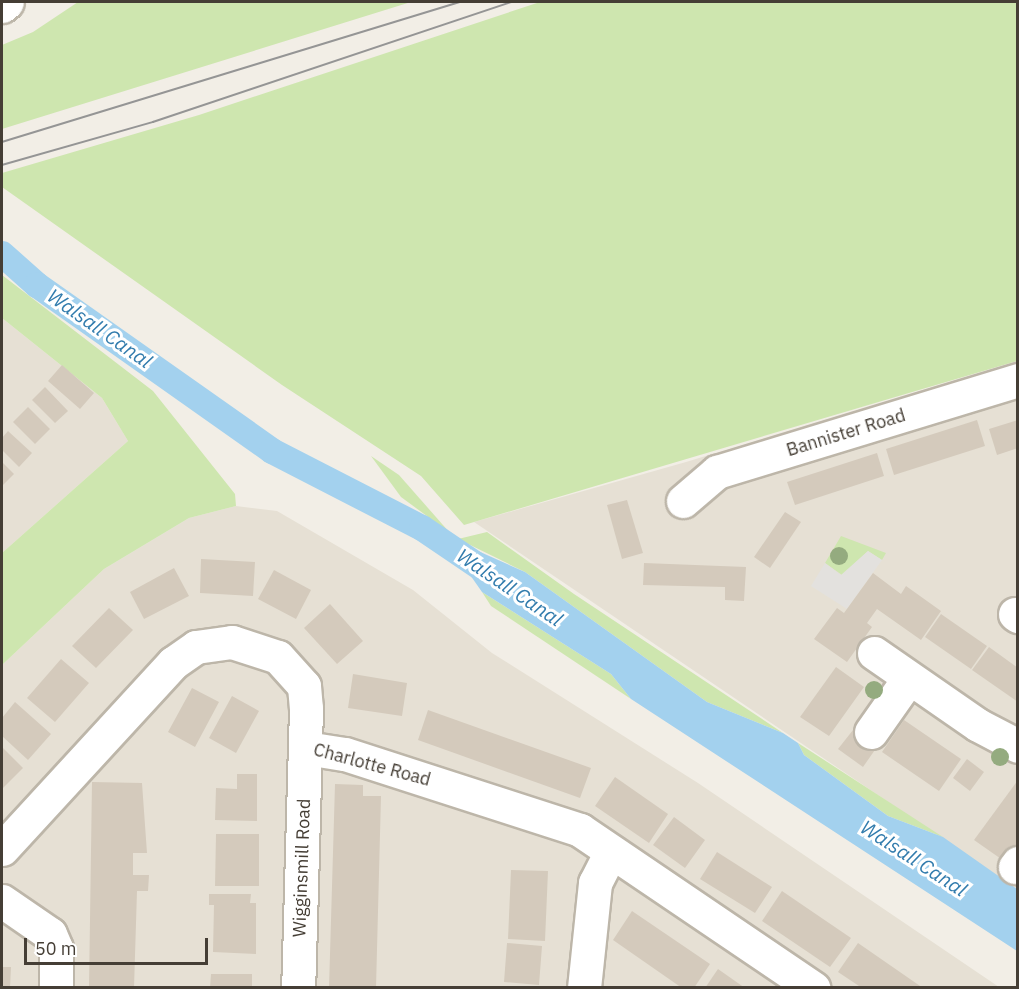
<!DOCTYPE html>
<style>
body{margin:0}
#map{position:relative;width:1019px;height:989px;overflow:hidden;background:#f2eee6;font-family:"IBM Plex Sans",sans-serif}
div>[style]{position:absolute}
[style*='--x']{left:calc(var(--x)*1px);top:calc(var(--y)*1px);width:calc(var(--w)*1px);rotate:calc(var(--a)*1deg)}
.residential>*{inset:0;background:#e6e0d4}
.green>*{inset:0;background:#cee6af}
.parking>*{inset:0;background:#e3e1de}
.water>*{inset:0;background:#a3d1ee}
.canal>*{height:26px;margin:-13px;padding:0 13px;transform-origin:13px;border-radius:13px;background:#a3d1ee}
.building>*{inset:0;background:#d4cabc}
.roads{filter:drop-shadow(2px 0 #bdb6a9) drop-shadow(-2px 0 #bdb6a9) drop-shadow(0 2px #bdb6a9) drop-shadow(0 -2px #bdb6a9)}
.minor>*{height:33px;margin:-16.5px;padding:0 16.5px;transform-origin:16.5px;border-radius:16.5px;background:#fff}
.tram>*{height:1.5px;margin:-0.75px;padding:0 0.75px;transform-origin:0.75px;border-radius:0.75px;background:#959595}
.trees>*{width:18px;height:18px;margin:-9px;border-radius:50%;background:#94ab7f}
span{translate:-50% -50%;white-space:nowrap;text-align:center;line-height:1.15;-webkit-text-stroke:6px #fff;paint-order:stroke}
.street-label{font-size:18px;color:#453e35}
.water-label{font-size:20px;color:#327cad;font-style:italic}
.frame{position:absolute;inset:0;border:3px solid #453e35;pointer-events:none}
.scale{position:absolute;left:24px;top:938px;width:184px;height:27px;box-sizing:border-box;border:3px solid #453e35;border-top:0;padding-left:8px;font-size:18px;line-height:21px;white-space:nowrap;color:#453e35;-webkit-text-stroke:4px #fff;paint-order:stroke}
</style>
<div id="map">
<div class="residential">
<div style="clip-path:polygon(2px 318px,102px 398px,128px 441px,2px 553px)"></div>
<div style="clip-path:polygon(1017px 361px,1017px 889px,474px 522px,686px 462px)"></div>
<div style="clip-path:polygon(236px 506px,277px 511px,413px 590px,492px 653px,698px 783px,999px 987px,2px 988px,2px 665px,104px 569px,189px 518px)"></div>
</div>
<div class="green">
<div style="clip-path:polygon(78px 2px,411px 2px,2px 129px,2px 45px,33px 32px)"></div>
<div style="clip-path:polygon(540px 2px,1017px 2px,1017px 361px,464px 525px,421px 476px,282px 385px,2px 187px,2px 173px,199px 115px)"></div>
<div style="clip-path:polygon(2px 275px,153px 391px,235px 494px,236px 506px,189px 518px,104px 569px,2px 665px,2px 553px,128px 441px,102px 398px,2px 318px)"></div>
<div style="clip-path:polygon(371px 456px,399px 475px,450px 533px,401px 497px)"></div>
<div style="clip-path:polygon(487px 532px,574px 594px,783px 733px,707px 702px,525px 572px,458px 539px)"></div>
<div style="clip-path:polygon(841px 536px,886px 553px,882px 560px,868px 551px,842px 575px,825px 563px)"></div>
<div style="clip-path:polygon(482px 592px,611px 674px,631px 699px,491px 606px)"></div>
<div style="clip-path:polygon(798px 743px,943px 837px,888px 816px,804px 755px)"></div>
</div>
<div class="parking">
<div style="clip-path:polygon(868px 551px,882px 560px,847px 609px,811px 586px,825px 563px,841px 575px)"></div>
</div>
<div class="water">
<div style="clip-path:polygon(469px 547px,525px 572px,707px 702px,783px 733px,798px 743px,804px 755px,888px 816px,943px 837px,1017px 889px,1017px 951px,631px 699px,611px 674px,482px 592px,461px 562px)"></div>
</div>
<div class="canal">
<div style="--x:2;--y:254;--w:47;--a:41.5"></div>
<div style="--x:37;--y:285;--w:288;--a:35.2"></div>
<div style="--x:272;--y:451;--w:169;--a:27.2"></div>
<div style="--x:422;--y:528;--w:86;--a:34.1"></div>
</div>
<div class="building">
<div style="clip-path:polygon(62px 365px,94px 393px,80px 409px,48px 381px)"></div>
<div style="clip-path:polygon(45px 387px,68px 411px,55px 423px,32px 400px)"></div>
<div style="clip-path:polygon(28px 407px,50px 429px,35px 444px,13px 422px)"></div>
<div style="clip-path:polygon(977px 420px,985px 446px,894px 475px,886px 449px)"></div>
<div style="clip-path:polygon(1018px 420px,1018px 448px,997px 455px,989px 429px)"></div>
<div style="clip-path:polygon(8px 431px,32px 453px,19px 467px,2px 450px,2px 438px)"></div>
<div style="clip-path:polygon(877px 453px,884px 476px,795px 505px,787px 482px)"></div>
<div style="clip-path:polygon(2px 462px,14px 474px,2px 486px)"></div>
<div style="clip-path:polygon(627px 500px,643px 553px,622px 559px,607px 505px)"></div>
<div style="clip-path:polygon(785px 512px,801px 522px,770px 568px,754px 557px)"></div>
<div style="clip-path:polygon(201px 559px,255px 562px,253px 596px,200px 593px)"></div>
<div style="clip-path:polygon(644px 563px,746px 567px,744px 601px,725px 600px,725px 587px,643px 585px)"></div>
<div style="clip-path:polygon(174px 568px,189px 596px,144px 619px,130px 592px)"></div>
<div style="clip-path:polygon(274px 570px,311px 590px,296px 619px,258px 599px)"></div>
<div style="clip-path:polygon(873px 573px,901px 594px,906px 586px,941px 611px,921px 640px,877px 609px,867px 623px,872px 627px,847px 662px,814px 639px,837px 608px,844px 613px)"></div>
<div style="clip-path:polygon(330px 604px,363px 641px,337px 664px,304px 628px)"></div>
<div style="clip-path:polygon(109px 608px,133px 630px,96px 668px,72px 646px)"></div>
<div style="clip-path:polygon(941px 614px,987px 646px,971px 669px,925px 637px)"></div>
<div style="clip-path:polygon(989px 647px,1018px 668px,1018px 702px,972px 670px)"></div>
<div style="clip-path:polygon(61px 659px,89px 683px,55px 722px,27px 698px)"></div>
<div style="clip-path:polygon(836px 667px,864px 687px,829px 736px,800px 717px)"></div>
<div style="clip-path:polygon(353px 674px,407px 683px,402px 716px,348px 708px)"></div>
<div style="clip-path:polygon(192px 688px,219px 702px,195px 747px,168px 732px)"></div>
<div style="clip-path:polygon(232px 696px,259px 711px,236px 753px,209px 738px)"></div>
<div style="clip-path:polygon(15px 702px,51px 734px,28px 760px,2px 736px,2px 718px)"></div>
<div style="clip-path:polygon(428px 710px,591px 768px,580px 798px,418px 740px)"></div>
<div style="clip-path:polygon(904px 720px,961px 759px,939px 791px,882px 752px)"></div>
<div style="clip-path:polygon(853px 730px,877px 747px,863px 767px,838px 749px)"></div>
<div style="clip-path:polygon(2px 747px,23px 768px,3px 788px,2px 787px)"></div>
<div style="clip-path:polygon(967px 759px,984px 772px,970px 791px,953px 778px)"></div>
<div style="clip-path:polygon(237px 774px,257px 774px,257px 821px,215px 820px,216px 788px,237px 789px)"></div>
<div style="clip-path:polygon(615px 777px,668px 814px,649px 843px,595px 806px)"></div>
<div style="clip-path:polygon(1018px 780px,1018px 842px,1004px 861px,974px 840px)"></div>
<div style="clip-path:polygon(92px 782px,142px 783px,147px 853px,133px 853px,133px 875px,149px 875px,148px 891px,137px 891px,134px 988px,89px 988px)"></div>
<div style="clip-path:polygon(335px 784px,363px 785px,363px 796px,381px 796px,376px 988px,329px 988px)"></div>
<div style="clip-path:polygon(674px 817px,705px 840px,685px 868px,653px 845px)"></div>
<div style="clip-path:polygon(216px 834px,259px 834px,259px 886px,215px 886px)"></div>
<div style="clip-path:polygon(717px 852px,772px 887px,755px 913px,700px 879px)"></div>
<div style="clip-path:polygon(511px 870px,548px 871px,545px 941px,508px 939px)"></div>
<div style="clip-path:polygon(782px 891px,851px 938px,830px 967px,762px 921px)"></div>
<div style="clip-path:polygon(209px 894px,251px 894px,250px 903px,256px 903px,256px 954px,213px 952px,214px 905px,209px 905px)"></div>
<div style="clip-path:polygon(632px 911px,710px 964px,694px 988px,682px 988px,613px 940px)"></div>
<div style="clip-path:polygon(507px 943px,542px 946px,539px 985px,504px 982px)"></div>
<div style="clip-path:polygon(858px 943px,923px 988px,862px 988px,838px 972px)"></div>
<div style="clip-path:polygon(2px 967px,11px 967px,10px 988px,2px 988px)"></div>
<div style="clip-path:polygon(718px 969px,745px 988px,705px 988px)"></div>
<div style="clip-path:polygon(211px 974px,252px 974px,252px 988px,210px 988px)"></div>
</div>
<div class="roads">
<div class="minor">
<div style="--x:2;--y:6;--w:6;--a:-39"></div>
<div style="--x:683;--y:501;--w:45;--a:-40.5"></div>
<div style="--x:717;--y:472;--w:315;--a:-17"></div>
<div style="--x:1015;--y:614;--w:4;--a:34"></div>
<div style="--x:874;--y:653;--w:126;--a:34.7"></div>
<div style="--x:978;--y:725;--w:45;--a:27.7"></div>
<div style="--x:871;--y:732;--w:66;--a:-54.9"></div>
<div style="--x:306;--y:748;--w:39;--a:9"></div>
<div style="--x:345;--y:754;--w:247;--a:17.9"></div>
<div style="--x:580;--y:830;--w:282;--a:34.1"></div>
<div style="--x:2;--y:849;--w:253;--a:-47.4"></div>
<div style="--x:173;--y:663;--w:28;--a:-35"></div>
<div style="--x:196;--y:647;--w:36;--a:-8"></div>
<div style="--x:232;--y:642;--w:48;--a:18.1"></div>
<div style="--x:278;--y:657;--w:39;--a:48"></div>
<div style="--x:304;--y:686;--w:22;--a:85"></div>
<div style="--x:306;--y:708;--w:280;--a:91.6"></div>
<div style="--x:1015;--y:867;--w:5;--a:-53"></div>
<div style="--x:2;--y:901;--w:58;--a:34.5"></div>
<div style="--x:50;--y:934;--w:15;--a:67"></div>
<div style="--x:56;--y:948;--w:40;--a:90"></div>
<div style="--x:584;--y:988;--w:106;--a:-84"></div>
<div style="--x:595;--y:883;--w:35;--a:-63"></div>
</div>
</div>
<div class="tram">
<div style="--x:2;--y:142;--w:480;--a:-17"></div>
<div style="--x:2;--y:165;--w:157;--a:-15.9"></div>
<div style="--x:153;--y:122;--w:379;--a:-18.5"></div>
</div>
<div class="trees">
<div style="left:839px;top:556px"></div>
<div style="left:874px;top:690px"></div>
<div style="left:1000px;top:757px"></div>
</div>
<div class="street-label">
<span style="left:846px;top:433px;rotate:-17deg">Bannister Road</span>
<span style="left:372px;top:765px;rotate:15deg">Charlotte Road</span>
<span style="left:302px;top:868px;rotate:-88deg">Wigginsmill Road</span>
</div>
<div class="water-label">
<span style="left:100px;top:328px;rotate:35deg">Walsall Canal</span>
<span style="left:510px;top:587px;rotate:34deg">Walsall Canal</span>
<span style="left:914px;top:858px;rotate:33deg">Walsall Canal</span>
</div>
<div class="frame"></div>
<div class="scale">50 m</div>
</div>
